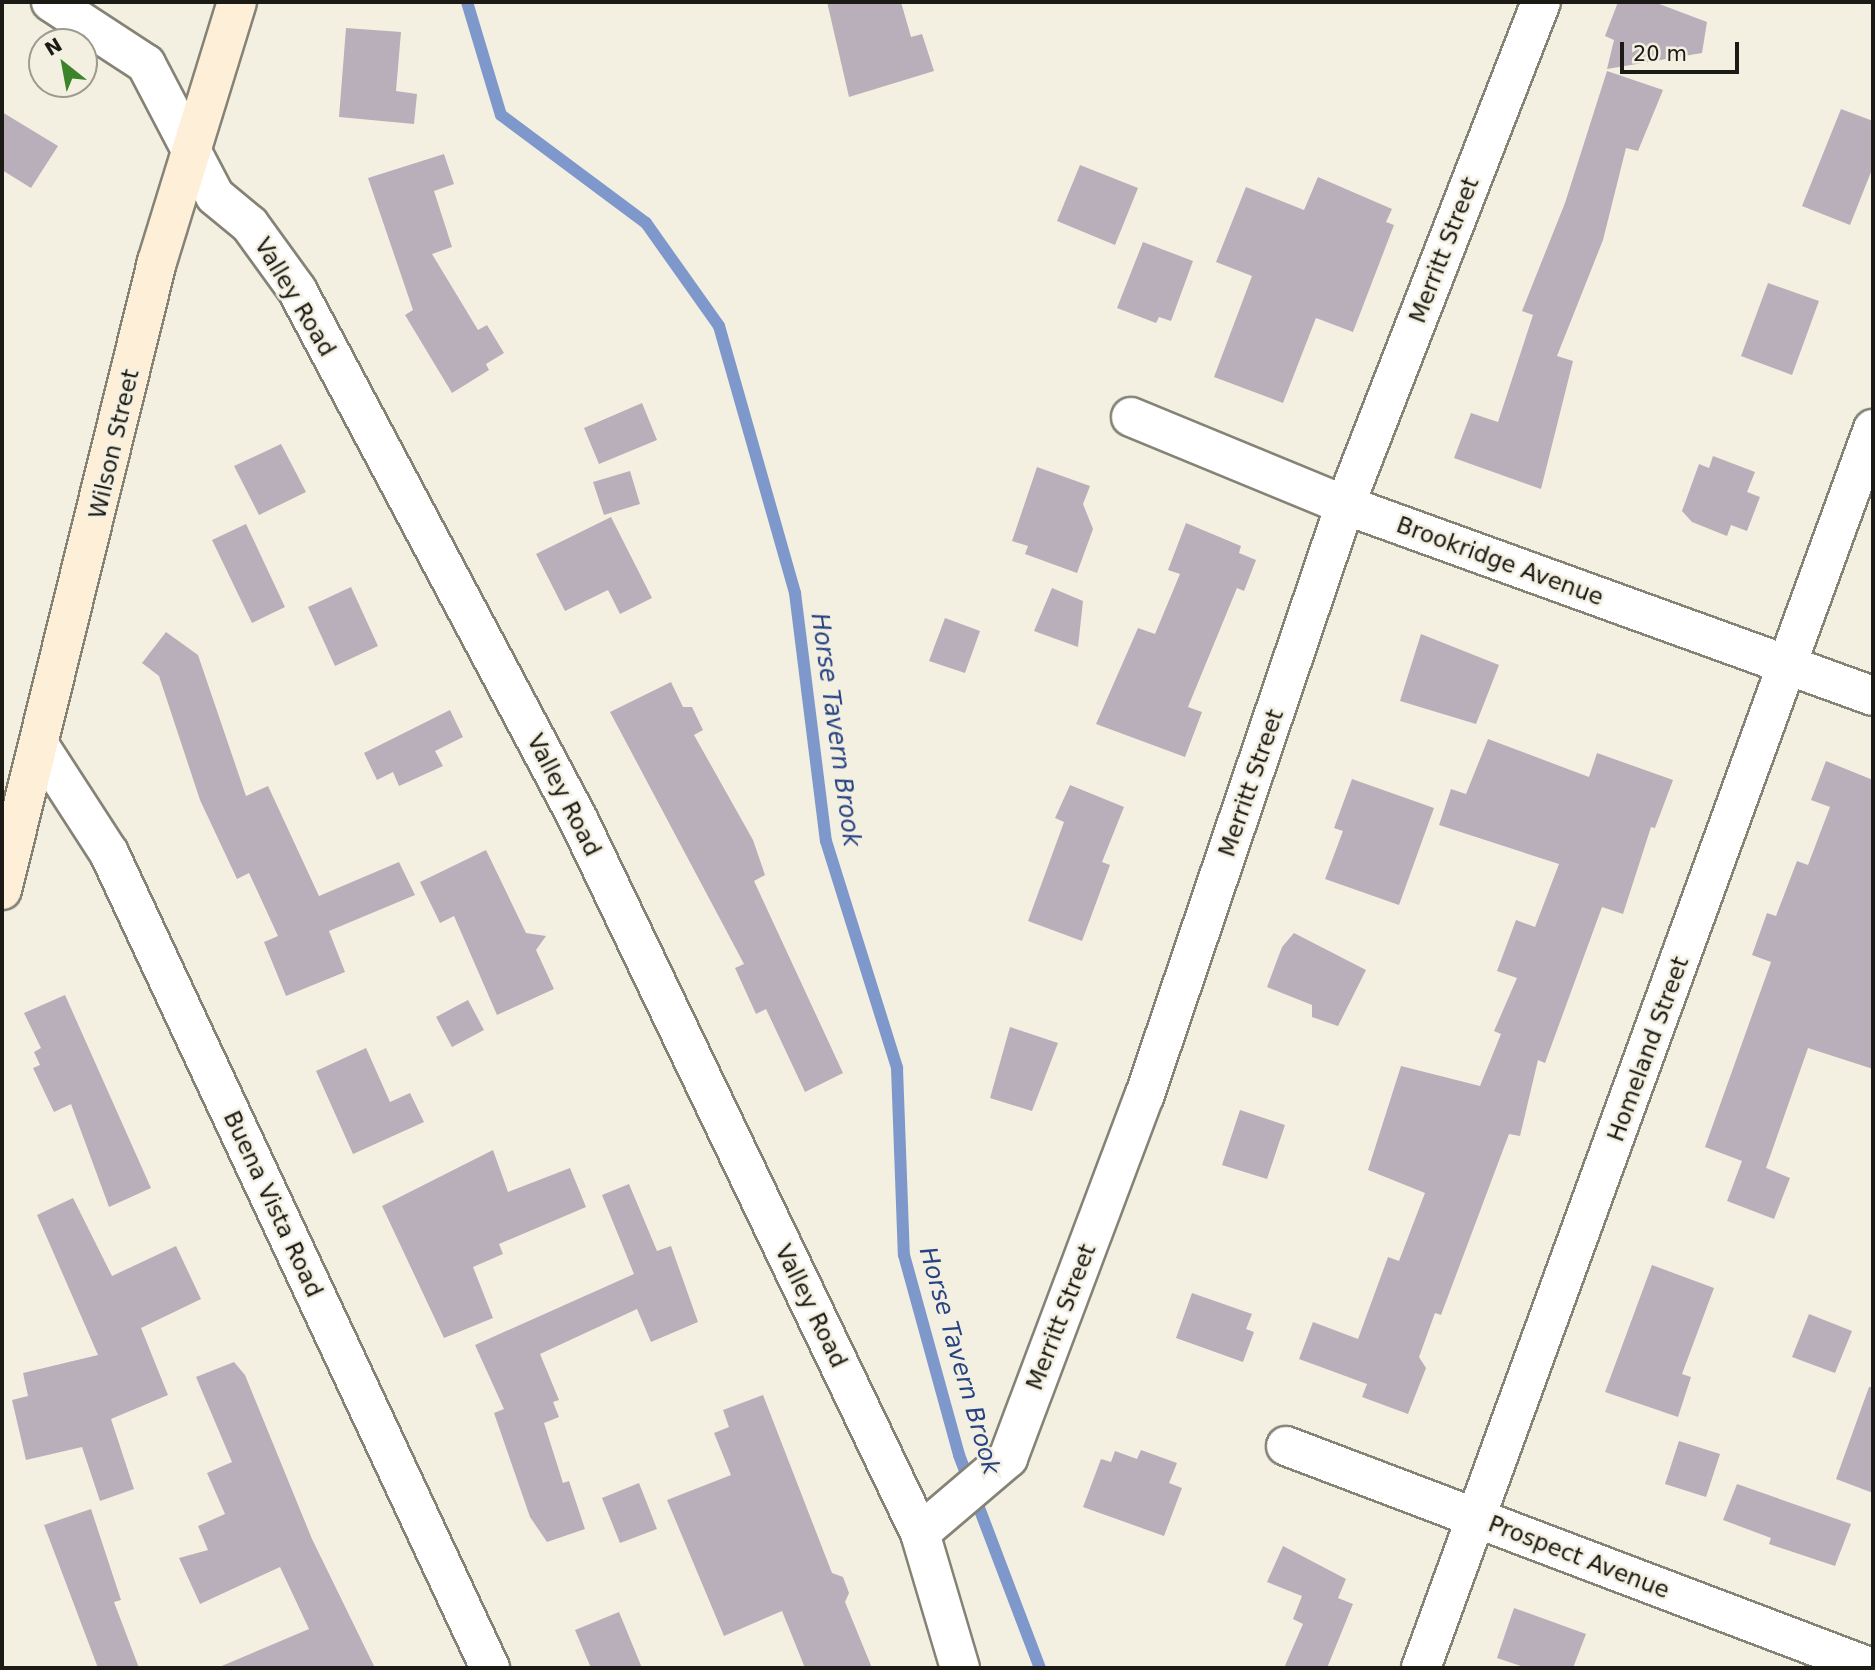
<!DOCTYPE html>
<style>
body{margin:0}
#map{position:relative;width:1875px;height:1670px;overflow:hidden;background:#f3f0e2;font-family:"DejaVu Sans",sans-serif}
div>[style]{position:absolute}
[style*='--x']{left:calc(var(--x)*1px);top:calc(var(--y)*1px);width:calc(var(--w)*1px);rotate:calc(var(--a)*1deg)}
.stream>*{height:12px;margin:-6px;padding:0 6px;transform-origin:6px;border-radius:6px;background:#7f98cb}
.building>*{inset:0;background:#b9afbb}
.roads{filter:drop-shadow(2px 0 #858376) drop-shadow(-2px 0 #858376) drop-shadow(0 2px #858376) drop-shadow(0 -2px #858376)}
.street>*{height:38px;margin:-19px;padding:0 19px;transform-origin:19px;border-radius:19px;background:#fff}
.secondary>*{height:38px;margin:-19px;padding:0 19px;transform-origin:19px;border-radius:19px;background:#fef0d8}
span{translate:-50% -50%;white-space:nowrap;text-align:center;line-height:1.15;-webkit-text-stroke:5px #f3f0e2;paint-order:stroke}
.street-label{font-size:23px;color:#1b1a15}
.water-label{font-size:24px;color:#284382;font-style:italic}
.frame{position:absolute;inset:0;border:4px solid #1b1a15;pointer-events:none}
.north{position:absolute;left:28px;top:28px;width:70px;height:70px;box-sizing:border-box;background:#f3f0e2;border:2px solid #9d9a90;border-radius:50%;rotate:329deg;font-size:19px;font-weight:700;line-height:28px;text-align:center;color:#1b1a15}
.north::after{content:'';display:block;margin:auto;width:24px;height:32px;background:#3c842a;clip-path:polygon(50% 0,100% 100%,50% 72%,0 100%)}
.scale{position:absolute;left:1620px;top:42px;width:119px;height:32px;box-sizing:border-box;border:4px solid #1b1a15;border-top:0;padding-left:9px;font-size:21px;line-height:24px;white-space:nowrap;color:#1b1a15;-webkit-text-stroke:5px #f3f0e2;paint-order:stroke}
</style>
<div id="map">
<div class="stream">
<div style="--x:467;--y:2;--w:118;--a:73.3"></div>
<div style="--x:501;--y:115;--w:181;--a:36.7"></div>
<div style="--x:646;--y:223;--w:126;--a:54.7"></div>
<div style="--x:719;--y:326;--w:278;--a:74.1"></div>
<div style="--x:795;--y:593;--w:250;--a:82.9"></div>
<div style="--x:826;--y:841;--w:238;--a:72.6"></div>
<div style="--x:897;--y:1068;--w:187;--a:87.9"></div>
<div style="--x:904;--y:1255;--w:207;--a:74.6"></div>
<div style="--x:959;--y:1455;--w:228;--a:69.2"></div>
</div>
<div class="building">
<div style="clip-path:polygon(827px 2px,901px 2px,911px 37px,922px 34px,934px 71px,849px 97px)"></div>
<div style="clip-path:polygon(1618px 2px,1654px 2px,1707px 22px,1702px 53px,1607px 69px,1614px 40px,1605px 36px)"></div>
<div style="clip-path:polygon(346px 28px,401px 32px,396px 91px,417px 94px,414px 124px,339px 117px)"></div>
<div style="clip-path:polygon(1607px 71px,1663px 90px,1638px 151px,1626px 148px,1603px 240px,1557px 356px,1573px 361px,1541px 489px,1454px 458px,1471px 413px,1498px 422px,1533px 315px,1522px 311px,1565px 203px)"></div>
<div style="clip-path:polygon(1841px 109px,1873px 121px,1873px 167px,1850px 225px,1802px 206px)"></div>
<div style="clip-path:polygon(2px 112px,58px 146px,31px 188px,2px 170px)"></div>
<div style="clip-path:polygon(444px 154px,454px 184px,434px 191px,452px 247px,432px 254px,478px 330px,487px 325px,504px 353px,486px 364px,489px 370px,452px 393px,405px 315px,413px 310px,368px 178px)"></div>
<div style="clip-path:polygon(1080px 165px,1138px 188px,1115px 245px,1057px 221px)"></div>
<div style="clip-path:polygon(1318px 177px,1392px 209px,1386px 222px,1394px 225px,1353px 332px,1316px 318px,1283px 403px,1214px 377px,1252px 276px,1216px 262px,1246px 187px,1304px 210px)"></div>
<div style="clip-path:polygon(1143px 242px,1193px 261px,1171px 321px,1159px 317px,1156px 323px,1117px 308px)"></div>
<div style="clip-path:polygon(1768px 283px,1819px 301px,1792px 375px,1741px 356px)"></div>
<div style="clip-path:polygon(642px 403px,657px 440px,599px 464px,584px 428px)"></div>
<div style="clip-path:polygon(281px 444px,306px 492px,259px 515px,234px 466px)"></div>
<div style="clip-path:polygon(1713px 456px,1755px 472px,1747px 492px,1760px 497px,1747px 531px,1731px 525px,1727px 536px,1692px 522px,1682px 511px,1699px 464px,1709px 468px)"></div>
<div style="clip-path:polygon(1037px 467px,1090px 486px,1083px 504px,1093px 529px,1077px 573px,1025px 554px,1028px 546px,1012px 541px)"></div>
<div style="clip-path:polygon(630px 471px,640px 504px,604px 515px,593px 482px)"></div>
<div style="clip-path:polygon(611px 517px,652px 598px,620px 614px,608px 590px,565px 611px,536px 554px)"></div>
<div style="clip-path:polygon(1186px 523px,1241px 546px,1239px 553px,1256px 560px,1244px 591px,1237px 588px,1188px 707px,1202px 712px,1185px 757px,1096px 724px,1138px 628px,1155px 634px,1180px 574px,1168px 570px)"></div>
<div style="clip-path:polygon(246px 524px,285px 607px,252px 623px,212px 540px)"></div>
<div style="clip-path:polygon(351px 587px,378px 646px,335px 666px,308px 607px)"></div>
<div style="clip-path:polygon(1052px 588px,1083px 601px,1078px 647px,1034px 631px)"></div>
<div style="clip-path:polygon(945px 618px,980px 631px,965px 673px,929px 661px)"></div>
<div style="clip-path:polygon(166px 632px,198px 655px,246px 796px,268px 786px,319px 896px,399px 862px,415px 895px,329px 931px,345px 972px,286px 996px,264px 942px,278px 936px,249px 873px,237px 879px,200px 800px,159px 676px,142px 663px)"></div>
<div style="clip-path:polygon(1421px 634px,1499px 665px,1476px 724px,1400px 701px)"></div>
<div style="clip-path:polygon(671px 682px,683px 707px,692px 707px,703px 730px,694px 735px,753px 840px,765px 875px,754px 881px,843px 1073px,805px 1092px,766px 1009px,756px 1014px,735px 968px,744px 964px,610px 712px)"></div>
<div style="clip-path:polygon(450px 710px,463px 737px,435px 751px,443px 766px,399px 786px,393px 772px,377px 780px,364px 753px)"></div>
<div style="clip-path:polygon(1488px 739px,1589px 777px,1597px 753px,1673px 780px,1655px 828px,1651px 827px,1623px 914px,1602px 907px,1545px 1063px,1538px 1060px,1520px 1136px,1509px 1134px,1441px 1315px,1435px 1313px,1419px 1357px,1426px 1368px,1408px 1414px,1362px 1397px,1367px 1384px,1299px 1359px,1313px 1322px,1358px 1339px,1388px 1257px,1399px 1261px,1425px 1193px,1368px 1170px,1401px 1066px,1480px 1086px,1501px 1034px,1494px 1031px,1517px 978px,1497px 971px,1516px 920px,1535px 927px,1559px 864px,1439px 825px,1451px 789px,1466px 794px)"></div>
<div style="clip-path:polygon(1826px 761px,1873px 780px,1873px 1069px,1808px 1048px,1766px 1168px,1790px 1178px,1774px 1219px,1727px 1201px,1742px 1161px,1705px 1147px,1771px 962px,1752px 955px,1767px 913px,1776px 916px,1797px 861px,1808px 865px,1830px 807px,1811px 800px)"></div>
<div style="clip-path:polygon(1352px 779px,1434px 808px,1399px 905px,1325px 879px,1343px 831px,1334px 828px)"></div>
<div style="clip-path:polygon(1070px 785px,1124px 807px,1102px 862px,1110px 865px,1082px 941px,1028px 921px,1064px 822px,1055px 818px)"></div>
<div style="clip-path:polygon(486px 850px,526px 933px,546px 936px,536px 950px,554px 989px,497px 1015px,454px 916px,440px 923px,420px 882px)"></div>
<div style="clip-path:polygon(1294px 933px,1366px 970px,1338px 1026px,1312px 1017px,1312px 1005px,1267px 987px,1282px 947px)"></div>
<div style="clip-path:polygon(65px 995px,151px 1188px,109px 1207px,71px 1104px,54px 1112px,33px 1068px,40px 1065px,34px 1052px,41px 1048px,24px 1013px)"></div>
<div style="clip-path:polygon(468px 1000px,484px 1030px,452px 1047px,436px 1017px)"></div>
<div style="clip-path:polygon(1010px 1027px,1058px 1043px,1032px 1111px,990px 1098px)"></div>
<div style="clip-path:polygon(366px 1048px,390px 1102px,410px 1093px,424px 1122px,353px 1154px,316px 1071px)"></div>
<div style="clip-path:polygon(1240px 1110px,1285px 1125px,1267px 1179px,1222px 1165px)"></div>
<div style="clip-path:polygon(493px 1150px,508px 1192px,570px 1168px,586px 1207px,499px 1244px,503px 1254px,473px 1267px,493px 1318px,444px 1338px,382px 1206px)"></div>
<div style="clip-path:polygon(629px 1184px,657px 1251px,671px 1246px,698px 1322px,651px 1342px,637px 1309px,540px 1354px,559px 1400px,553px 1402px,559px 1417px,544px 1423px,563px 1483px,569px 1481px,585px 1529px,547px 1542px,530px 1517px,494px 1413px,504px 1409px,475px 1345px,634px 1274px,602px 1195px)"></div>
<div style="clip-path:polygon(73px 1198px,112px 1276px,176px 1246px,201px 1299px,141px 1328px,168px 1395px,111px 1419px,134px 1489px,100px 1501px,82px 1447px,26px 1460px,12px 1400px,28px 1396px,23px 1373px,98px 1355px,37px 1215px)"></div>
<div style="clip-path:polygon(1652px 1265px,1714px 1288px,1682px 1374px,1691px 1377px,1678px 1417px,1605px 1392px)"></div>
<div style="clip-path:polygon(1192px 1293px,1252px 1314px,1246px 1329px,1254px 1332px,1243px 1362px,1176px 1338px)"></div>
<div style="clip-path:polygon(1809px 1314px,1852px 1331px,1835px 1373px,1792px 1357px)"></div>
<div style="clip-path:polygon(234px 1362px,245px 1375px,312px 1539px,375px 1668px,217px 1668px,309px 1629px,280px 1567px,200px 1604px,179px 1558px,208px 1550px,198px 1526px,225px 1514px,207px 1473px,232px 1462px,196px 1377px)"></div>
<div style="clip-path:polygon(1869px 1387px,1873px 1387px,1873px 1493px,1836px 1479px)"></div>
<div style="clip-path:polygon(763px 1395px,832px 1573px,843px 1577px,849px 1593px,845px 1602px,872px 1668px,805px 1668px,782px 1611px,724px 1636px,667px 1500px,731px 1475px,714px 1433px,729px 1427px,723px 1410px)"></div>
<div style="clip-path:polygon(1679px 1441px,1720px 1454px,1706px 1497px,1665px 1484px)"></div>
<div style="clip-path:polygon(1141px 1450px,1177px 1463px,1169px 1483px,1182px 1488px,1164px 1536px,1083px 1507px,1101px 1459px,1111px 1462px,1115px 1451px,1137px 1459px)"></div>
<div style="clip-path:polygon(639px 1483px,657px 1529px,620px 1543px,602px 1498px)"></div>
<div style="clip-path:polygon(1737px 1484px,1851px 1524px,1835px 1566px,1769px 1544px,1771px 1538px,1723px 1520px)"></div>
<div style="clip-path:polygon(91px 1509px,121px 1600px,114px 1602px,139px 1668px,98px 1668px,44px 1525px)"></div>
<div style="clip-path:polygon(1283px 1546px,1346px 1579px,1338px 1598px,1353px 1604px,1327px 1668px,1284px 1668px,1303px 1624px,1293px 1619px,1302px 1596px,1267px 1582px)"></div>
<div style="clip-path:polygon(1514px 1608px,1586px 1634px,1573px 1668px,1527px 1668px,1497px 1658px)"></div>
<div style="clip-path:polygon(619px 1612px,642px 1668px,591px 1668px,575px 1630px)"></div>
</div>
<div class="roads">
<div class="street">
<div style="--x:51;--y:2;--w:113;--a:33.1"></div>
<div style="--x:146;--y:64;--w:149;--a:62.4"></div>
<div style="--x:215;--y:196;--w:45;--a:39.6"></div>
<div style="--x:250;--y:225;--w:80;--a:54.1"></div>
<div style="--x:297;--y:290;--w:599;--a:62.02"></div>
<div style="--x:578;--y:819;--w:792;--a:64.41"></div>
<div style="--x:920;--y:1533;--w:141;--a:73.5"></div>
<div style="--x:1131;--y:417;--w:231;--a:22.4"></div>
<div style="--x:1345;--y:505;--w:561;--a:19.89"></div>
<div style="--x:41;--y:748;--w:125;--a:57.1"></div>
<div style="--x:109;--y:853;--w:900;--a:64.94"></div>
<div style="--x:1286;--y:1446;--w:627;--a:20.75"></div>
<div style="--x:920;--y:1533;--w:116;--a:-40.4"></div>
<div style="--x:1008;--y:1458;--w:386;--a:-69.4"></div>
<div style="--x:1144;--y:1097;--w:625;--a:-71.25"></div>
<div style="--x:1345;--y:505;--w:540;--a:-68.71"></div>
<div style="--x:1421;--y:1668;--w:1319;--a:-69.96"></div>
</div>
<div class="secondary">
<div style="--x:2;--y:890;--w:647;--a:-76.14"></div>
<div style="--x:157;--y:262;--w:272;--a:-72.9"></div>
</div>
</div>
<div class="street-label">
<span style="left:1444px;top:250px;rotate:-69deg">Merritt Street</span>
<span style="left:295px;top:297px;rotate:59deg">Valley Road</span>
<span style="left:114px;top:444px;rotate:-77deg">Wilson Street</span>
<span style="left:1500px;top:561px;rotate:20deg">Brookridge Avenue</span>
<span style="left:1251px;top:783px;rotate:-71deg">Merritt Street</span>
<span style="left:564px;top:795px;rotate:63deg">Valley Road</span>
<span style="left:1648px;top:1049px;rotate:-70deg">Homeland Street</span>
<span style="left:273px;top:1204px;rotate:65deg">Buena Vista Road</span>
<span style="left:811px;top:1306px;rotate:64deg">Valley Road</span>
<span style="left:1061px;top:1317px;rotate:-69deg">Merritt Street</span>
<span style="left:1579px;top:1557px;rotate:21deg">Prospect Avenue</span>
</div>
<div class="water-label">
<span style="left:835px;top:730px;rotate:82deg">Horse Tavern Brook</span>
<span style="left:959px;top:1361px;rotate:74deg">Horse Tavern Brook</span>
</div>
<div class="frame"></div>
<div class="north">N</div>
<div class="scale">20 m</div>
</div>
